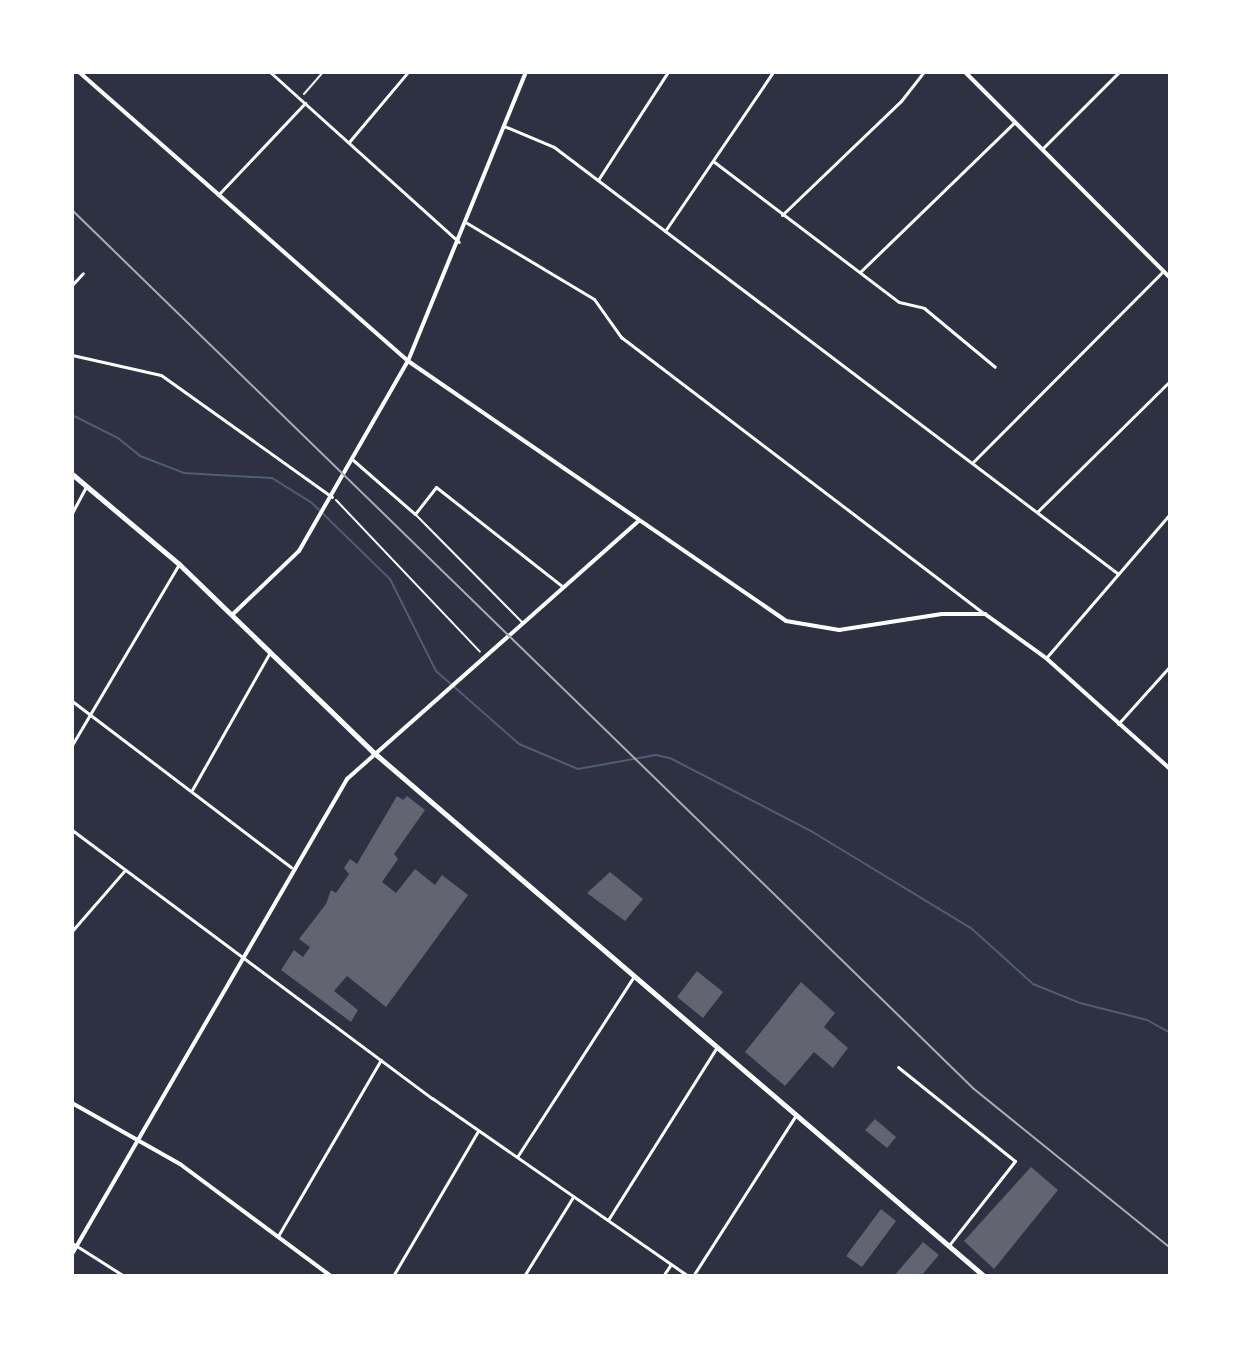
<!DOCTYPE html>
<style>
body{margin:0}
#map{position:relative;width:1242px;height:1348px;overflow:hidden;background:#2d3142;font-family:"Fira Sans",sans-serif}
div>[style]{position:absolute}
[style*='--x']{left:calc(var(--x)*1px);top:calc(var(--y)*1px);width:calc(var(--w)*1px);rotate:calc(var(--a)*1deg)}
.stream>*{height:2px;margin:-1px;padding:0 1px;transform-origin:1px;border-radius:1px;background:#4f5d75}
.building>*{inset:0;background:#626471}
.path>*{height:2px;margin:-1px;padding:0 1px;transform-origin:1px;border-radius:1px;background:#fff}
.service>*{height:2px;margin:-1px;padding:0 1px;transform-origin:1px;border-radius:1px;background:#fff}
.minor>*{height:3px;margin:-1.5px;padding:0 1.5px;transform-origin:1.5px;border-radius:1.5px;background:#fff}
.tertiary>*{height:4px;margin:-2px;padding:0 2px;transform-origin:2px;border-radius:2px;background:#fff}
.secondary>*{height:5px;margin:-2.5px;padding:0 2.5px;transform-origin:2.5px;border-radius:2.5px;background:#fff}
.rail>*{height:2px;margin:-1px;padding:0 1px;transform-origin:1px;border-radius:1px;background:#abadb3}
span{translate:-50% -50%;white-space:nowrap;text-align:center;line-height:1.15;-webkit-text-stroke:8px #fff;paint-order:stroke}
.frame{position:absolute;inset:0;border:74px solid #fff;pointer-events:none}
</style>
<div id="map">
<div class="stream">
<div style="--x:72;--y:415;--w:51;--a:26.6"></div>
<div style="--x:118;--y:438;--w:28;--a:39"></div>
<div style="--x:140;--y:456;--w:47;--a:21.1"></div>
<div style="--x:184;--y:473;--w:88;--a:3.3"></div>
<div style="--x:272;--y:478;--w:47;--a:32"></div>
<div style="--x:312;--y:503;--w:109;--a:44.3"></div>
<div style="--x:390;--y:579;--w:103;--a:63.4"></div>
<div style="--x:436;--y:671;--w:111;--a:41.3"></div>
<div style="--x:519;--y:744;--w:64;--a:23"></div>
<div style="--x:578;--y:769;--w:79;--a:-10.2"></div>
<div style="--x:656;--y:755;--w:14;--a:12"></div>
<div style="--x:670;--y:758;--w:159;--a:27.4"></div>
<div style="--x:811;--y:831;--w:188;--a:31.3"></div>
<div style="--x:972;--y:929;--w:82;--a:42"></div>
<div style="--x:1033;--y:984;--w:51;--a:22"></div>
<div style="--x:1080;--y:1003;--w:69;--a:14.2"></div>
<div style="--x:1147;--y:1020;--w:26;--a:29"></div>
</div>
<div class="building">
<div style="clip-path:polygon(397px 796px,403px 800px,407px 796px,425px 810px,394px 854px,398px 859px,382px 882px,396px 893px,415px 869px,435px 885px,442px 875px,468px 895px,386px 1007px,347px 976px,334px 991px,358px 1010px,351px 1022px,281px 970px,294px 950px,303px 957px,310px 947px,299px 939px,326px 904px,331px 890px,336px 893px,349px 874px,344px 868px,350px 859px,357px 864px)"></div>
<div style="clip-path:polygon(610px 872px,643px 899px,625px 921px,587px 893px)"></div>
<div style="clip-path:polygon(697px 971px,723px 992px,703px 1018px,677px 997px)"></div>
<div style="clip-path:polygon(801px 982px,835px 1013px,824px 1027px,848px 1048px,833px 1068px,814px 1052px,785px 1086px,745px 1052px)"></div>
<div style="clip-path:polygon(875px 1119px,896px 1137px,887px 1148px,865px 1130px)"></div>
<div style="clip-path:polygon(1031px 1167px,1058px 1190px,994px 1269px,964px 1241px)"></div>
<div style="clip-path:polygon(881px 1209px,896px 1221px,862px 1267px,846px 1256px)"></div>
<div style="clip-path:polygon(923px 1242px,939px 1255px,921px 1276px,894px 1276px)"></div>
</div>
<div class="path">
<div style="--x:304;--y:94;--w:29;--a:-49"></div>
<div style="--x:336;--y:500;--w:209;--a:46.5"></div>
</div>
<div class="service">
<div style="--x:415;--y:514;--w:153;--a:45.3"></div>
</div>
<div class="minor">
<div style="--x:270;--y:72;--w:254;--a:42"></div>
<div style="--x:504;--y:126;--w:54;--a:22.8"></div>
<div style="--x:554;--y:147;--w:706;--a:37.11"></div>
<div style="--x:349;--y:142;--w:92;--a:-49.9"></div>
<div style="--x:1042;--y:149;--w:109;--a:-45"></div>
<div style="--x:713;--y:161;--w:233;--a:37.2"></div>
<div style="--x:899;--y:302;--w:26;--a:13"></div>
<div style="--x:924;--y:308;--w:92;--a:39.7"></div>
<div style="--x:598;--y:180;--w:129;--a:-57.1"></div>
<div style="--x:218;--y:195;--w:127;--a:-46.6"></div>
<div style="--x:782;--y:215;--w:165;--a:-43.8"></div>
<div style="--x:901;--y:101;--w:37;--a:-52"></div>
<div style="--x:467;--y:223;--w:148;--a:30.9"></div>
<div style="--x:594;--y:299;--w:47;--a:54.6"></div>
<div style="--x:621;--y:337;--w:457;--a:37.3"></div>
<div style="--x:665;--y:231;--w:192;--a:-55.8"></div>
<div style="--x:860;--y:272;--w:216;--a:-44.1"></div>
<div style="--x:72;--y:285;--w:16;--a:-47"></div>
<div style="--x:72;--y:355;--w:91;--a:12.7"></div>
<div style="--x:161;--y:375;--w:210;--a:35.5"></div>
<div style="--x:353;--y:460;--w:82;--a:41.1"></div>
<div style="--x:415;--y:514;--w:34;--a:-52"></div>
<div style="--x:436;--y:487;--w:162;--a:38.2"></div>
<div style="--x:972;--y:463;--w:271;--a:-45.1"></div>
<div style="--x:1037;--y:512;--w:187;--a:-44.6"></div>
<div style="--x:72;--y:513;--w:30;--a:-62"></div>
<div style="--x:1046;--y:658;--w:190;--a:-49.3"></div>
<div style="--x:72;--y:701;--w:275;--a:37.2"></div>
<div style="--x:1118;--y:724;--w:78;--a:-48.1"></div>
<div style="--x:72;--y:745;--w:210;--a:-59.4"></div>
<div style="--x:192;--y:790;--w:156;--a:-60.5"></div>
<div style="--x:72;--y:830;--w:449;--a:36.7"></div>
<div style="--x:432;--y:1098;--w:312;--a:34.8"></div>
<div style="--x:72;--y:931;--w:81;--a:-49"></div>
<div style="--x:898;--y:1067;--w:150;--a:38.8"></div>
<div style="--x:1015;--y:1161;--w:105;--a:128.1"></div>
<div style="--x:517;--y:1157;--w:216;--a:-57.1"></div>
<div style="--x:608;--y:1220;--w:204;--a:-57.8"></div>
<div style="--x:278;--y:1236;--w:204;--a:-59.7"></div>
<div style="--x:72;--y:1243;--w:62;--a:32.4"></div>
<div style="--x:393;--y:1276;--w:168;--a:-59.6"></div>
<div style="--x:524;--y:1276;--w:93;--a:-58.2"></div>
<div style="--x:663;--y:1276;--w:14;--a:-56"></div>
<div style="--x:693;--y:1276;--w:191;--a:-57.4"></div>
</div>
<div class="tertiary">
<div style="--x:79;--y:72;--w:438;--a:41.3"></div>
<div style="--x:408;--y:361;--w:459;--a:34.5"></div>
<div style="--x:786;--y:621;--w:54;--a:9.6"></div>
<div style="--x:839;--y:630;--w:104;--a:-8.8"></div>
<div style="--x:942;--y:614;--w:43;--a:0"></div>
<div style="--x:985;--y:614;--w:75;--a:35.8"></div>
<div style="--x:1046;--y:658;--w:166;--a:41.8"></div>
<div style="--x:965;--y:72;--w:291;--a:45.1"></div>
<div style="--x:233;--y:614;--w:91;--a:-43.7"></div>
<div style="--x:299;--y:551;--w:219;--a:-60.2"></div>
<div style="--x:408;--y:361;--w:312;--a:-67.8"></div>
<div style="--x:72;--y:1103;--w:124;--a:29.5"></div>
<div style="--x:180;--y:1164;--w:188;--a:36.6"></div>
<div style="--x:72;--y:1254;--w:549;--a:-59.93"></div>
<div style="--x:347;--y:779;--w:390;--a:-41.5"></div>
</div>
<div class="secondary">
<div style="--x:72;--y:474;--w:140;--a:40.1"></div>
<div style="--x:179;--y:564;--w:270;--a:44.1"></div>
<div style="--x:373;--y:752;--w:805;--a:40.62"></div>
</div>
<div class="rail">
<div style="--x:72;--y:210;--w:1259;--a:44.26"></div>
<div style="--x:974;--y:1089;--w:252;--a:39"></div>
</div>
<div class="frame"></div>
</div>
